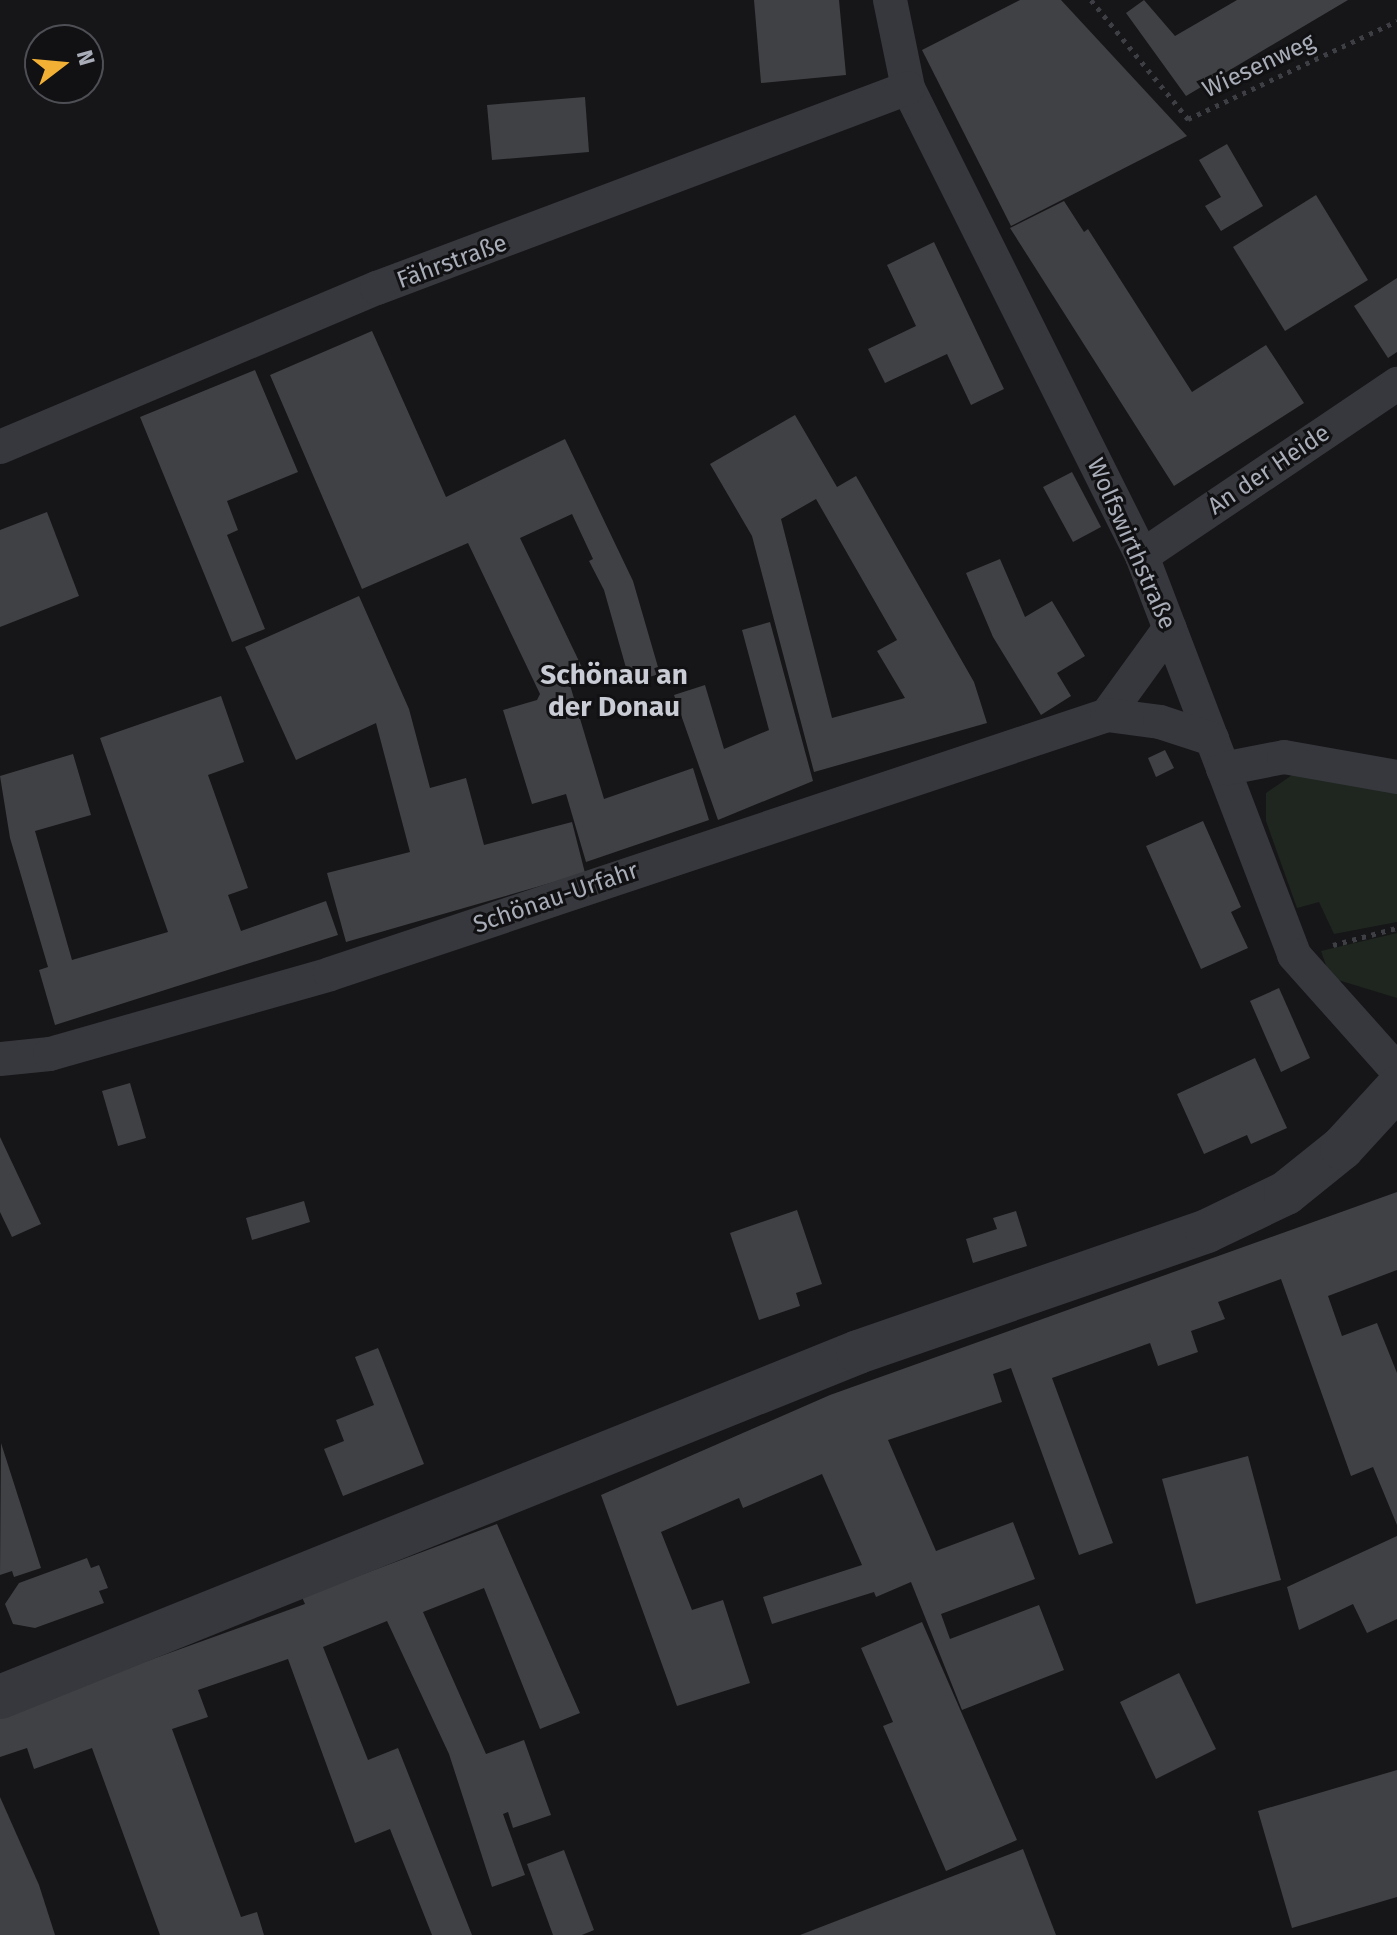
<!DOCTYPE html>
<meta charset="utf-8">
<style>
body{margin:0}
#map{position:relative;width:1397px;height:1935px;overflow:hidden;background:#161618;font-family:"Fira Sans",sans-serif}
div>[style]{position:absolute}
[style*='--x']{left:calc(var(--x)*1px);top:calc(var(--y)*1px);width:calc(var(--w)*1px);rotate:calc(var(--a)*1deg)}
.green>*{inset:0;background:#1e261f}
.building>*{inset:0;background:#404145}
.path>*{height:5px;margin-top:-2.5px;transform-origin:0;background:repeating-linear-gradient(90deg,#3d3f44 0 4px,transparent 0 10px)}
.minor>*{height:34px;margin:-17px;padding:0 17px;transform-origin:17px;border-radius:17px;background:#37383d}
.tertiary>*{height:44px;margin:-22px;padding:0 22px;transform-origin:22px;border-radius:22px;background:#37383d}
span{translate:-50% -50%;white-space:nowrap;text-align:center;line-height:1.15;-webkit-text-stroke:6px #111113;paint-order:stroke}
.street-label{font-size:24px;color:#a8adb8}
.quarter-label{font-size:28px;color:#c9ccd4;font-weight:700}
.north{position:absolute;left:24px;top:24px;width:80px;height:80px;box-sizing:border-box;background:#111113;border:2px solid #4d4f55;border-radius:50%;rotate:74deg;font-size:22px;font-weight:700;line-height:32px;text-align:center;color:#a8adb8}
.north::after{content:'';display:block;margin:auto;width:28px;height:36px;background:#f2b134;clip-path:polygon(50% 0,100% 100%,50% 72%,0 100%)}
</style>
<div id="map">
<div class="green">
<div style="clip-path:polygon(1295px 773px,1397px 785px,1397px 922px,1334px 934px,1319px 902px,1297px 908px,1266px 821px,1266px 793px)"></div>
<div style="clip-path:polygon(1397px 933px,1397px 998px,1338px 980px,1328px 971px,1321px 951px)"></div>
</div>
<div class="building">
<div style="clip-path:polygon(754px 0,839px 0,846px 75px,761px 83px)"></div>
<div style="clip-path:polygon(1020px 0,1061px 0,1187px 136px,1011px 226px,922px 50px)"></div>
<div style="clip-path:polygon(1144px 0,1175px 36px,1237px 0,1348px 0,1186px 96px,1126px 13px)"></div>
<div style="clip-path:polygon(585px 97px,589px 152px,492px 160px,487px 105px)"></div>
<div style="clip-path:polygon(1227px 144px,1263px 206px,1221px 231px,1205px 206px,1221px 197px,1199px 160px)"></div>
<div style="clip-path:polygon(1316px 195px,1368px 280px,1285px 331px,1233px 247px)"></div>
<div style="clip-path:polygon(1064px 201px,1084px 232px,1088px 229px,1192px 392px,1266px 345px,1304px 403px,1174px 486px,1010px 228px)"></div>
<div style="clip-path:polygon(934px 242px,1004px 389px,971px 405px,947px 354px,885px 383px,868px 349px,916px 326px,887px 265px)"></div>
<div style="clip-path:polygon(1397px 278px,1397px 352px,1388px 358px,1354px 306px)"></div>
<div style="clip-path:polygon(372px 331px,446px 497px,565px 439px,633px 581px,660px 674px,630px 682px,604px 590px,589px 561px,593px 559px,572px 514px,520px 538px,588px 680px,570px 685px,604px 799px,693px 768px,709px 820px,586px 862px,566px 794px,532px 804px,503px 710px,537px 700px,540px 694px,468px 543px,362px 589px,270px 375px)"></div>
<div style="clip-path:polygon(255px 370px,298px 472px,227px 501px,238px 530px,227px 535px,265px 629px,232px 642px,140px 417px)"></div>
<div style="clip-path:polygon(evenodd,795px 415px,837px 487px,856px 476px,974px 682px,987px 723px,814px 772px,752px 536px,710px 464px,795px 415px,816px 499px,897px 640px,877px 651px,905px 698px,832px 718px,781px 519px,816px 499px)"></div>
<div style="clip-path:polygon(1072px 472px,1101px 527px,1073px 542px,1043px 487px)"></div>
<div style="clip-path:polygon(47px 512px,79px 596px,0 627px,0 530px)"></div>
<div style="clip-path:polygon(1000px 559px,1025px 617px,1052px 601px,1085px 656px,1057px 673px,1071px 696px,1041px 715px,993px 637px,966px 573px)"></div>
<div style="clip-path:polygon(359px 596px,409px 709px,430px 788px,466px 778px,484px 845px,572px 822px,585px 873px,346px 942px,327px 873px,410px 852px,376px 723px,296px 760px,245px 647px)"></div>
<div style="clip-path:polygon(770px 622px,813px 781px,718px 820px,674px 695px,705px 685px,724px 749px,769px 730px,742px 630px)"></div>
<div style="clip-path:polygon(221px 696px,244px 762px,208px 775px,248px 888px,228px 895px,241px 931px,326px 901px,338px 935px,55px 1025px,39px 970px,48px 967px,10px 838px,0 776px,73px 754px,91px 815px,35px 831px,72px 960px,168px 932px,100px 738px)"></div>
<div style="clip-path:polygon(1165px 750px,1174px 768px,1156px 777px,1148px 758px)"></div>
<div style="clip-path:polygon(1203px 821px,1241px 907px,1231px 912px,1248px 948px,1201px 969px,1146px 846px)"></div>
<div style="clip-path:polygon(1279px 988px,1310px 1058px,1281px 1072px,1250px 1001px)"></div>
<div style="clip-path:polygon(1255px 1058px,1287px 1128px,1251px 1144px,1247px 1135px,1204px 1154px,1177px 1094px)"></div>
<div style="clip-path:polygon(130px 1083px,146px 1138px,118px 1146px,102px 1091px)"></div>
<div style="clip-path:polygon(0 1137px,41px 1224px,12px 1237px,0 1212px)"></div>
<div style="clip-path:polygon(1397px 1192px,1397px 1270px,1328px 1296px,1342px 1336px,1377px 1323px,1397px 1373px,1397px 1525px,1373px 1467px,1351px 1476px,1281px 1279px,1218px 1302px,1225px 1319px,1191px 1331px,1198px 1352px,1158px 1366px,1150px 1343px,1052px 1378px,1113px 1543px,1079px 1555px,1011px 1368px,993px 1374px,1002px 1402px,888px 1440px,936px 1551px,1013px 1522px,1035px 1579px,941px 1614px,950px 1639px,1039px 1605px,1064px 1670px,962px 1710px,911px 1582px,876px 1597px,874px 1592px,772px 1624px,763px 1597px,862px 1565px,822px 1474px,743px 1508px,739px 1498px,661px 1532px,692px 1610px,723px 1600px,750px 1683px,677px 1706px,601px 1495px,830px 1395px)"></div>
<div style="clip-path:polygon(304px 1201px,310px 1222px,252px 1240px,246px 1218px)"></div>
<div style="clip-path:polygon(797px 1210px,822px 1284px,796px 1293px,800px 1306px,759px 1320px,730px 1233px)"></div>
<div style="clip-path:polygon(1016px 1211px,1027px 1246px,973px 1263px,966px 1239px,997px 1229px,993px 1218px)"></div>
<div style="clip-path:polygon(378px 1348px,424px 1464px,343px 1496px,324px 1449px,344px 1441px,336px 1420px,374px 1405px,355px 1357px)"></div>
<div style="clip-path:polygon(1px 1443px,41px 1568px,14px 1577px,12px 1571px,0 1575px)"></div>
<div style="clip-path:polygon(1248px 1456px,1281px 1580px,1196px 1604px,1162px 1479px)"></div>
<div style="clip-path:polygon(497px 1524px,580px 1713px,540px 1729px,484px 1588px,423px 1612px,486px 1754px,524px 1740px,551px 1815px,513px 1828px,508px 1812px,503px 1814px,525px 1875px,492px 1887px,449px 1754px,387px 1621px,323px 1647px,368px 1760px,398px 1748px,472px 1935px,432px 1935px,390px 1829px,355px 1843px,288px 1659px,198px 1690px,208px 1717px,172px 1729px,241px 1917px,257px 1912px,264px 1935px,160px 1935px,92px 1748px,34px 1769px,27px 1748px,0 1757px,0 1714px,305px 1604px,302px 1597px)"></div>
<div style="clip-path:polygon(1397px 1536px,1397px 1619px,1367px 1633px,1353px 1604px,1299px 1630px,1287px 1587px)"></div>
<div style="clip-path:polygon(87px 1558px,91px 1568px,99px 1565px,108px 1588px,99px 1591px,104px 1603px,35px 1628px,13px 1624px,5px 1604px,19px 1583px)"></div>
<div style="clip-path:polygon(922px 1622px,1017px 1840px,946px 1871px,883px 1726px,893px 1722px,861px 1648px)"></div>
<div style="clip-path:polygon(1179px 1673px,1216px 1749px,1156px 1779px,1120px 1702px)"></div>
<div style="clip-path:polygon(1397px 1770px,1397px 1897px,1292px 1928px,1258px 1811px)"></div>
<div style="clip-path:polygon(0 1797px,39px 1885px,55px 1935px,0 1935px)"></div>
<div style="clip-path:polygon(1023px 1849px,1056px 1935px,800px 1935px)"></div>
<div style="clip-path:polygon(564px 1850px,594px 1930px,582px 1935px,553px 1935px,527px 1864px)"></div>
</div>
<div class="path">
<div style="--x:1091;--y:0;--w:154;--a:50.8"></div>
<div style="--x:1188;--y:119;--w:231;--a:-25.1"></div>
<div style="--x:1333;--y:945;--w:66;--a:-14.9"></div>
</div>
<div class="minor">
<div style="--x:890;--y:0;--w:90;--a:78.4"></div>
<div style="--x:908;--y:88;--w:523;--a:63.43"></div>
<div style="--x:1142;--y:556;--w:427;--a:69.1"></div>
<div style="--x:1294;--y:955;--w:154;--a:48.2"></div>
<div style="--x:0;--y:447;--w:409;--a:-22.9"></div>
<div style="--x:377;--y:288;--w:567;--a:-20.64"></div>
<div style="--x:1142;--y:556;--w:308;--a:-34"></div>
<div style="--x:1107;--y:715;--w:107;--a:-54.1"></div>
<div style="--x:1223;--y:769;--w:62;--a:-11.1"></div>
<div style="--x:1284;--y:757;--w:115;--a:10"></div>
<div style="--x:0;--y:1059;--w:50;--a:-5.7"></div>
<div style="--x:50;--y:1054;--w:291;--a:-15.9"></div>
<div style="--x:330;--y:974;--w:819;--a:-18.43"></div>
<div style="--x:1107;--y:715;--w:53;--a:7.5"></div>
<div style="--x:1160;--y:722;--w:55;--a:18.1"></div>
</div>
<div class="tertiary">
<div style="--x:0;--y:1697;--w:925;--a:-21.9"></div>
<div style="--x:858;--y:1352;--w:369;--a:-19.1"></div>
<div style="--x:1207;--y:1231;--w:88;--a:-25.7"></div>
<div style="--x:1286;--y:1193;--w:72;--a:-38.8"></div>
<div style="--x:1342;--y:1148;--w:81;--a:-47.5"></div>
</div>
<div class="street-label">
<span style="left:1259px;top:66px;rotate:-25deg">Wiesenweg</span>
<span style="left:452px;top:262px;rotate:-20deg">Fährstraße</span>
<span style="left:1269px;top:470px;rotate:-34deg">An der Heide</span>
<span style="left:1131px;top:544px;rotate:66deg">Wolfswirthstraße</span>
<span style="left:556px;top:898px;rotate:-19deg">Schönau-Urfahr</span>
</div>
<div class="quarter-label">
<span style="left:614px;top:691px">Schönau an<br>der Donau</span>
</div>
<div class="north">N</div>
</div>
